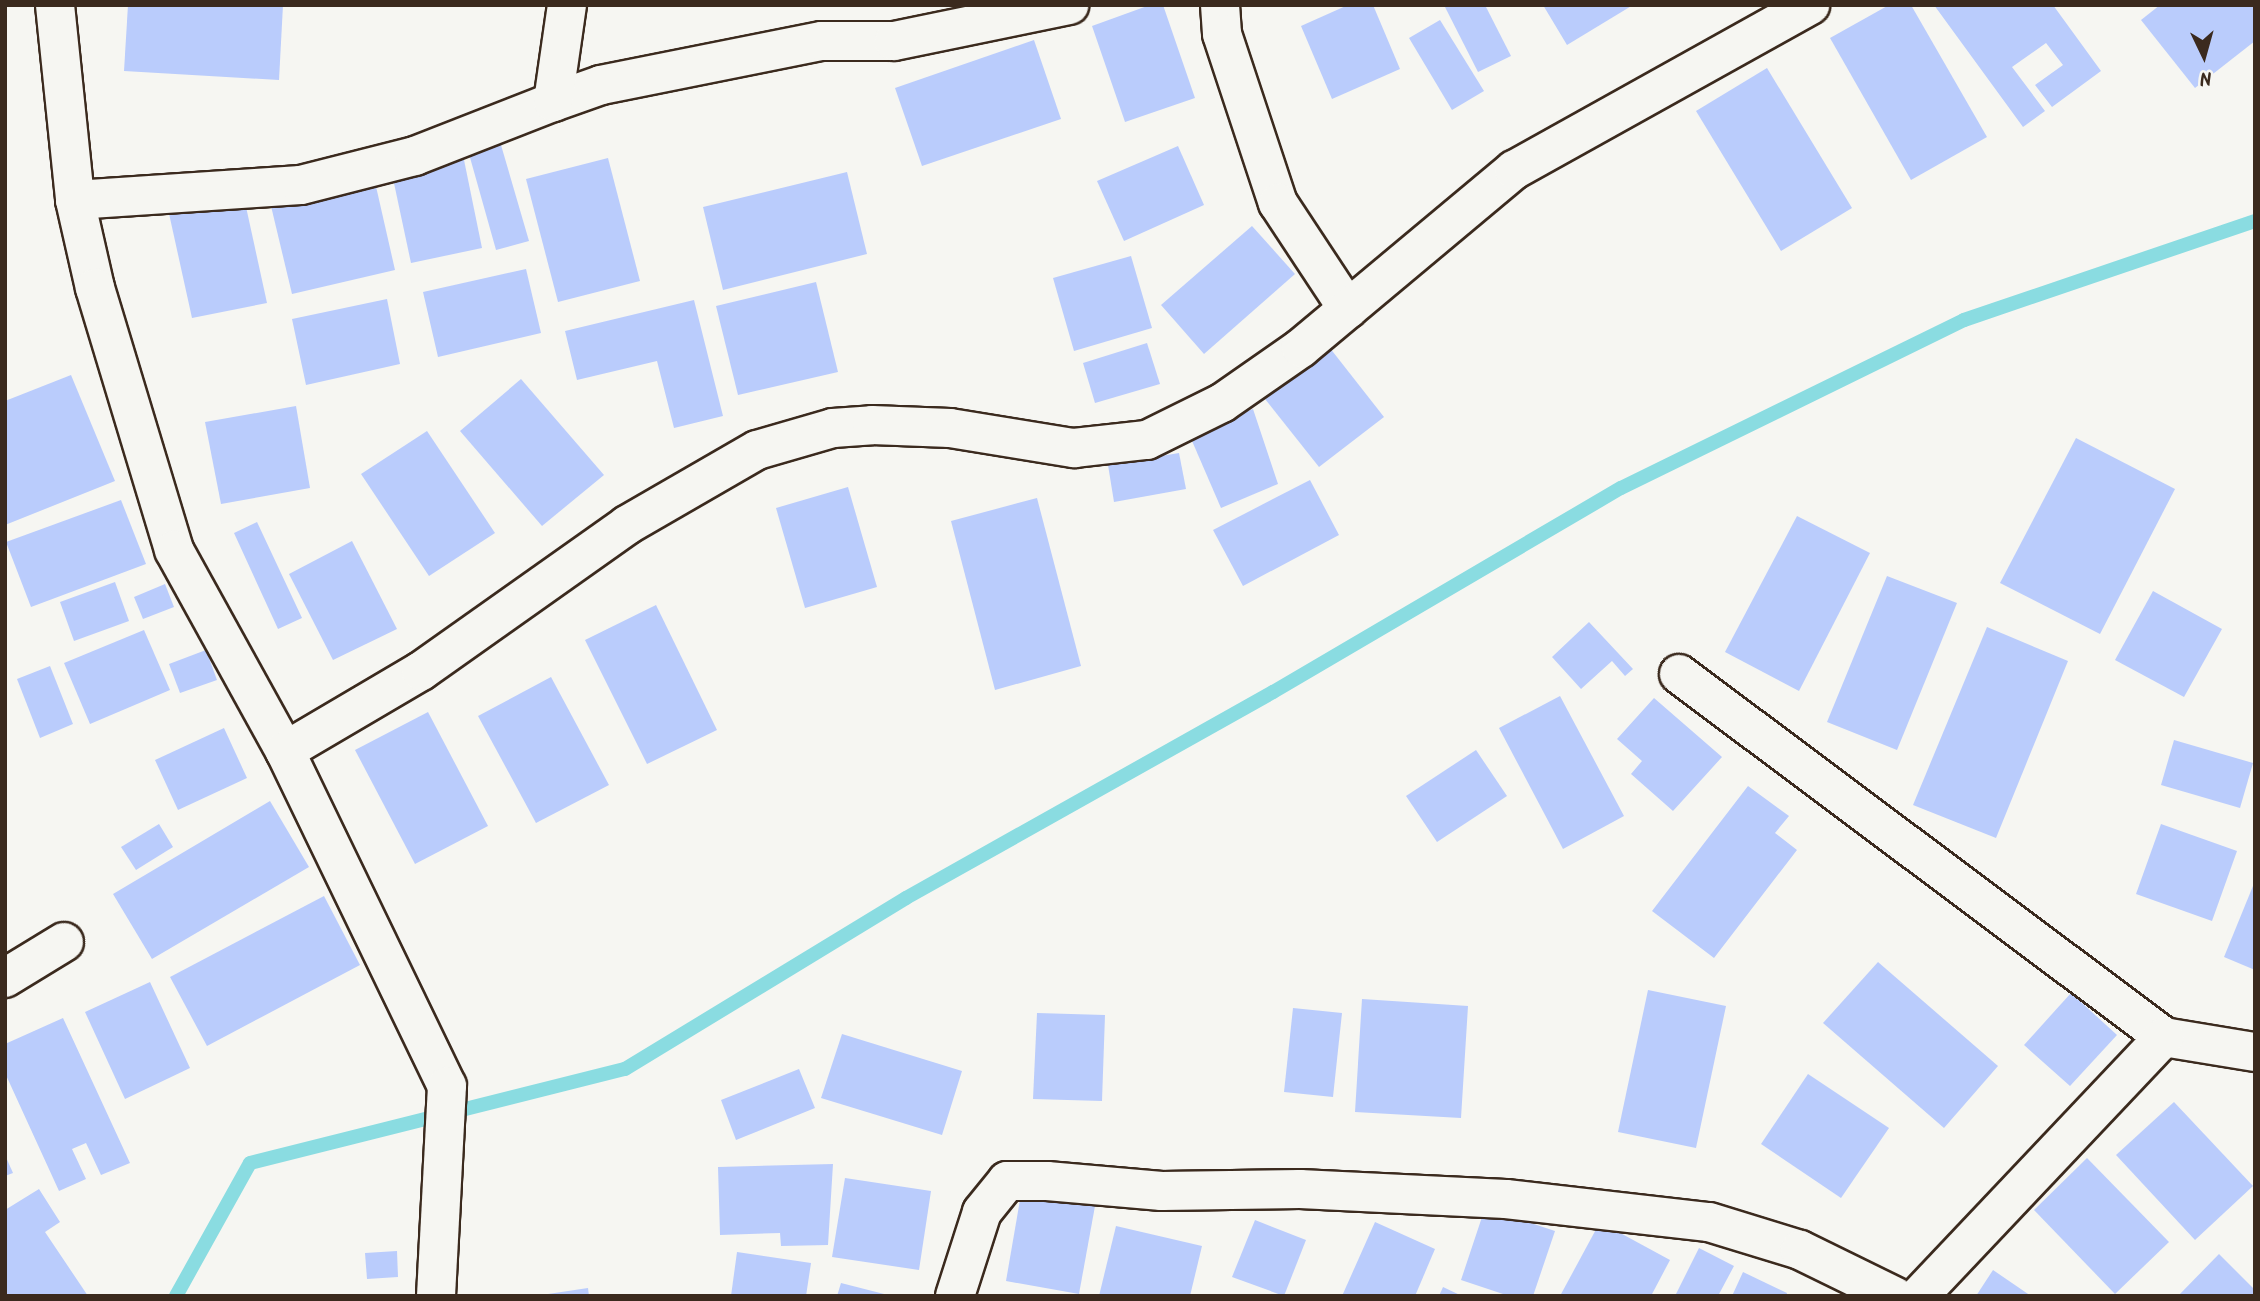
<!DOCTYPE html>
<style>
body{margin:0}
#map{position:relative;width:2260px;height:1301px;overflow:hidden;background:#f6f6f2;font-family:Kalam,sans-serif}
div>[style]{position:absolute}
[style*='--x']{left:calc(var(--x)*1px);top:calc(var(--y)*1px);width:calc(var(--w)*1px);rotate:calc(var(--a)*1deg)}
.stream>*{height:14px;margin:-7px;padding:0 7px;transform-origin:7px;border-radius:7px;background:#8adce1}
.building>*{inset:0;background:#baccfc}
.roads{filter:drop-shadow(2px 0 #3b2a1e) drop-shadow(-2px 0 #3b2a1e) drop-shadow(0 2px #3b2a1e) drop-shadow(0 -2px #3b2a1e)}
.minor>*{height:38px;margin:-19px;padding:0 19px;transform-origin:19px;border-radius:19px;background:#f6f6f2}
span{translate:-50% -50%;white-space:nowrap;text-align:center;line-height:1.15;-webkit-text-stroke:7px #f6f6f2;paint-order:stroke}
.frame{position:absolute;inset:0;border:7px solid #3b2a1e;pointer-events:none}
.north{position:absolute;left:2169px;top:21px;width:70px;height:70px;-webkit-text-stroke:5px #f6f6f2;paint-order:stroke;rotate:175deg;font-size:19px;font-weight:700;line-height:28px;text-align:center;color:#3b2a1e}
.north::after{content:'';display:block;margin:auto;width:24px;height:32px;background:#3b2a1e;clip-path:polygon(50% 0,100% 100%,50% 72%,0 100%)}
</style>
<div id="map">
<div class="stream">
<div style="--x:176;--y:1296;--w:152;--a:-60.9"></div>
<div style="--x:250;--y:1163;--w:387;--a:-14.1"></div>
<div style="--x:625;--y:1069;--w:329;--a:-31.3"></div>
<div style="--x:906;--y:898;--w:421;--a:-29.3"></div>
<div style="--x:1273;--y:692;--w:403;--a:-30.4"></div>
<div style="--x:1621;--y:488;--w:382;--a:-26.1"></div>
<div style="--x:1964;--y:320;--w:307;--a:-18.8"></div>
</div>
<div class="building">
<div style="clip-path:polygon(128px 5px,283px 5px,279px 80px,124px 71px)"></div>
<div style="clip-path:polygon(1150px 5px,1163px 5px,1195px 98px,1125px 122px,1092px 26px)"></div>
<div style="clip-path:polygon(1348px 5px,1373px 5px,1400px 69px,1332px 99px,1301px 26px)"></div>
<div style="clip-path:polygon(1449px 5px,1485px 5px,1511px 56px,1478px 72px,1445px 7px)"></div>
<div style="clip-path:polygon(1543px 5px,1633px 5px,1567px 45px)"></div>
<div style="clip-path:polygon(1889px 5px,1911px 5px,1987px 137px,1911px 180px,1830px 38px)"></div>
<div style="clip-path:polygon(1934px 5px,2053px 5px,2101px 71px,2052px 107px,2035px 85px,2063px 65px,2046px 43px,2012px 67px,2045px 111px,2023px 127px)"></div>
<div style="clip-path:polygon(2160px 5px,2255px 5px,2255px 41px,2195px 88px,2141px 20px)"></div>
<div style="clip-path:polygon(1440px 20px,1484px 91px,1452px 110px,1409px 38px)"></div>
<div style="clip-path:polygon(1034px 40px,1061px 119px,922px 166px,895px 88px)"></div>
<div style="clip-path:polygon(1767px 68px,1852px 208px,1781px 251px,1696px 111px)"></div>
<div style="clip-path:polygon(501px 145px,529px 241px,496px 250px,469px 154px)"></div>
<div style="clip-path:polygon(1178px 146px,1204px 205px,1124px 241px,1097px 181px)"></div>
<div style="clip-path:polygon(463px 155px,482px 248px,411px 263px,391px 169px)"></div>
<div style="clip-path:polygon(608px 158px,640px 281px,558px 302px,526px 179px)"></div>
<div style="clip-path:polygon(847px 172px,867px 254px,723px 290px,703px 207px)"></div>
<div style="clip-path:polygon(375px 182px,395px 270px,292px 294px,271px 206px)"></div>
<div style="clip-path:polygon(243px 193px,267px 303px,192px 318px,168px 209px)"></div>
<div style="clip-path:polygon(1252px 226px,1295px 274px,1204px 354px,1161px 305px)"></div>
<div style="clip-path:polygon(1131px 256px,1152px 328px,1074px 351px,1053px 278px)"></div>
<div style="clip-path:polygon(526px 269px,541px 333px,438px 357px,423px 292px)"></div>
<div style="clip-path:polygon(816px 282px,838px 372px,738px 395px,716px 306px)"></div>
<div style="clip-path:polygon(387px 299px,400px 364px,306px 385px,292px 319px)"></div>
<div style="clip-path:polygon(694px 300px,723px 416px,674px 428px,657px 361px,577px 380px,565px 331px)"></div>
<div style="clip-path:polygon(1315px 329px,1384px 417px,1319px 467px,1250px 380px)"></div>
<div style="clip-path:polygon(1147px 343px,1160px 384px,1095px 403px,1083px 363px)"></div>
<div style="clip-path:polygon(71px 375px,115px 481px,5px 525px,5px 401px)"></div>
<div style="clip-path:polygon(521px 379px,604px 475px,542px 526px,460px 431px)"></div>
<div style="clip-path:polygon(296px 406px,310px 488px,221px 504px,205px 422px)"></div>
<div style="clip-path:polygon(1253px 409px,1278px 484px,1221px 508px,1189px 434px)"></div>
<div style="clip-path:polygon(427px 431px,495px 533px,429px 576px,361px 474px)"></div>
<div style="clip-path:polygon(2076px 438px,2175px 489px,2100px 634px,2000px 583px)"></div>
<div style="clip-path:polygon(1179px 453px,1186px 489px,1114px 502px,1108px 465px)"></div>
<div style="clip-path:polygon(1310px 480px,1339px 535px,1243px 586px,1213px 530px)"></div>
<div style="clip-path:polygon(848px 487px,877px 587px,805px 608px,776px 508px)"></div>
<div style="clip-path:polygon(1037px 498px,1081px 666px,995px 690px,951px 521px)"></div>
<div style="clip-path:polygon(121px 500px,146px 564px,31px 607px,6px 542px)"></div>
<div style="clip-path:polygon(1797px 516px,1870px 553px,1799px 691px,1725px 652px)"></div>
<div style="clip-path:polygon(257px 522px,302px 618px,278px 629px,234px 533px)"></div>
<div style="clip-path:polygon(352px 541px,397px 629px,333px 660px,289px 574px)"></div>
<div style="clip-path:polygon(1887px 576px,1957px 603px,1897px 750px,1827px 722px)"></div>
<div style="clip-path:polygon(115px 582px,129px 621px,74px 641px,60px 602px)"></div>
<div style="clip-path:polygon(165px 584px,174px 607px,143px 619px,134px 597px)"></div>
<div style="clip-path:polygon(2153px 591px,2222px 629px,2184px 697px,2115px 660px)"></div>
<div style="clip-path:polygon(656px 605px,717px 730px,647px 764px,585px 640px)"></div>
<div style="clip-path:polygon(1589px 622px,1633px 669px,1625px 676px,1612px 661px,1581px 689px,1552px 657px)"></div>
<div style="clip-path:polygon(1987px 627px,2068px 661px,1996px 838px,1913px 805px)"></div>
<div style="clip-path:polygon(144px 630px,170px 690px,90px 724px,64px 663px)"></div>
<div style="clip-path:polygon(206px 650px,217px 680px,180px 693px,169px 664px)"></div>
<div style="clip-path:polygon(50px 666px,73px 724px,40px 738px,17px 679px)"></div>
<div style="clip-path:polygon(551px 677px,609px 785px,536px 823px,478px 716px)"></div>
<div style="clip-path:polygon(1560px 696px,1624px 816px,1563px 849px,1499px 728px)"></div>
<div style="clip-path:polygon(1654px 698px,1722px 757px,1673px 811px,1631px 774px,1642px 761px,1617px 739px)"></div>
<div style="clip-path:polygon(428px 712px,488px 826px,415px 864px,355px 750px)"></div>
<div style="clip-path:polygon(224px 728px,247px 778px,178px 810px,155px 760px)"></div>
<div style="clip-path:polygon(2174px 740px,2253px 763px,2240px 808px,2161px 785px)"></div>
<div style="clip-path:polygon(1476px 750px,1507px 796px,1437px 842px,1406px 796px)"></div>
<div style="clip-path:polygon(1748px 786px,1789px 816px,1775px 833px,1797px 850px,1714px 958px,1652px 911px)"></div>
<div style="clip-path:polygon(270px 801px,309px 867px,152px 959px,113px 894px)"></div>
<div style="clip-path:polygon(159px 824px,173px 847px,136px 870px,121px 847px)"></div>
<div style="clip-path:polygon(2161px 824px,2237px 851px,2212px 921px,2136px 894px)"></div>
<div style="clip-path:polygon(2255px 881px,2255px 970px,2224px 957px)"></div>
<div style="clip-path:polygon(324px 896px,360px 965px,207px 1046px,170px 977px)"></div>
<div style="clip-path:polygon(1878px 962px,1998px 1066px,1944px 1128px,1823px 1023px)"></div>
<div style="clip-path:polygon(150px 982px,190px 1068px,125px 1099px,85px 1012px)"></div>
<div style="clip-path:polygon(1648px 990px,1726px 1006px,1696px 1148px,1618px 1132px)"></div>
<div style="clip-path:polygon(2071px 993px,2117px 1035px,2070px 1086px,2024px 1045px)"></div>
<div style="clip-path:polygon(1362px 999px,1468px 1006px,1461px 1118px,1355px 1112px)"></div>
<div style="clip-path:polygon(1293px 1008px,1342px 1013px,1333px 1097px,1284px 1092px)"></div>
<div style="clip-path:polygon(1037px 1013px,1105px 1015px,1102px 1101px,1033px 1099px)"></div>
<div style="clip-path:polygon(63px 1018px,130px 1163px,101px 1175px,86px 1143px,72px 1149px,86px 1179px,59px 1191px,5px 1073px,5px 1044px)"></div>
<div style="clip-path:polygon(842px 1034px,962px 1071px,942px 1135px,821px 1098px)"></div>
<div style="clip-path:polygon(799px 1069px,815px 1108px,736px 1140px,721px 1100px)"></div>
<div style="clip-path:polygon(1808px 1074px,1889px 1128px,1841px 1198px,1761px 1144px)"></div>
<div style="clip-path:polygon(2174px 1102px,2253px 1186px,2195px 1240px,2116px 1155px)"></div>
<div style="clip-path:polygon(5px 1155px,13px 1173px,5px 1176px)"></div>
<div style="clip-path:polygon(2087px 1158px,2169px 1242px,2115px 1294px,2034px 1210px)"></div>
<div style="clip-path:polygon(833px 1164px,828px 1245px,781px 1246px,780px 1233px,720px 1235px,718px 1167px)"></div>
<div style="clip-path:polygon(845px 1178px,931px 1191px,919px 1270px,832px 1257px)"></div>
<div style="clip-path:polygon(39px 1189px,60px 1222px,45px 1232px,88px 1296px,5px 1296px,5px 1210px)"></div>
<div style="clip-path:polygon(1021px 1194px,1095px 1206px,1079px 1294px,1006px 1281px)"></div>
<div style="clip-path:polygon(1485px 1208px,1555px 1231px,1533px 1296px,1509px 1296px,1461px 1280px)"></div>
<div style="clip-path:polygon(1255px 1220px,1306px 1240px,1284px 1296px,1232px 1277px)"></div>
<div style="clip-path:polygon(1375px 1222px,1435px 1249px,1415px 1296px,1342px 1296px)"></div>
<div style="clip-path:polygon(1600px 1222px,1670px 1260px,1651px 1296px,1560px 1296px)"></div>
<div style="clip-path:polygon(1116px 1226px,1202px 1246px,1190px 1296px,1099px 1296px)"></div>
<div style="clip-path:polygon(1699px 1248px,1734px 1266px,1718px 1296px,1675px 1296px)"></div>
<div style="clip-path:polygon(397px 1251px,398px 1277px,367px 1279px,365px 1253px)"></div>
<div style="clip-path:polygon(737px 1252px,811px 1263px,806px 1296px,731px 1296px)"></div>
<div style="clip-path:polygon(2219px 1254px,2255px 1290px,2255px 1296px,2178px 1296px)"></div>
<div style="clip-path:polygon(1993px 1270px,2031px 1296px,1976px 1296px)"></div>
<div style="clip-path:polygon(1743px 1272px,1787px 1293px,1786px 1296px,1732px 1296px)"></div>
<div style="clip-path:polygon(841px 1283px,888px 1295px,888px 1296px,837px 1296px)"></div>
<div style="clip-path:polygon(1443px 1287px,1462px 1296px,1439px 1296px)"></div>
<div style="clip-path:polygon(588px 1288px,589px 1296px,549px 1296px,548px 1294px)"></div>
</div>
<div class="roads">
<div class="minor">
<div style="--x:55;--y:5;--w:196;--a:84.1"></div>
<div style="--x:75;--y:200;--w:90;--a:77.2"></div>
<div style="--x:95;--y:288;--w:274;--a:73.2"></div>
<div style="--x:174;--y:550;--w:230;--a:61.1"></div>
<div style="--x:285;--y:751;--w:372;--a:64.2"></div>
<div style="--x:447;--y:1086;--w:210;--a:93"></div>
<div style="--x:1220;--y:5;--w:29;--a:86"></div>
<div style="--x:1222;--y:34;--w:178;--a:71.7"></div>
<div style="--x:1278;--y:203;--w:127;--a:56.6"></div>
<div style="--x:553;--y:102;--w:51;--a:-19.5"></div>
<div style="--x:601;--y:85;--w:225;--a:-11.3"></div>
<div style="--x:822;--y:41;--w:72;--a:0"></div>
<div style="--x:894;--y:41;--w:179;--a:-11.6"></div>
<div style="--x:75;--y:200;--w:226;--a:-3.8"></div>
<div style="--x:301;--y:185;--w:118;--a:-14.3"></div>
<div style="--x:415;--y:156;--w:148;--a:-21.4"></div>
<div style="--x:553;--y:102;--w:98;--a:-81.8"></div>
<div style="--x:1679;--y:674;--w:606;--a:36.81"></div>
<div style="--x:2164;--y:1037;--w:92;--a:9.4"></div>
<div style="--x:285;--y:751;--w:158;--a:-30.5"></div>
<div style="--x:421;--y:671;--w:252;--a:-35.3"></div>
<div style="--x:627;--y:525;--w:150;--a:-30"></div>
<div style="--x:757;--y:450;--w:79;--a:-16.1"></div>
<div style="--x:833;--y:428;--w:39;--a:-4"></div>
<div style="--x:872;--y:425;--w:78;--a:2.2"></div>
<div style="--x:950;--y:428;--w:126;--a:9.2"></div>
<div style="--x:1074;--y:448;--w:73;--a:-6.3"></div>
<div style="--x:1147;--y:440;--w:84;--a:-26.3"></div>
<div style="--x:1222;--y:403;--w:96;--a:-34.8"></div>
<div style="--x:1301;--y:348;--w:278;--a:-39.9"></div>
<div style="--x:1514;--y:170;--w:339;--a:-29.1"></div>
<div style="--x:5;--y:978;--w:69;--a:-31.4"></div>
<div style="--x:955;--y:1296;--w:88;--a:-72.2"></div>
<div style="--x:982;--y:1212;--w:40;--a:-51"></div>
<div style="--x:1007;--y:1181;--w:40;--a:0"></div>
<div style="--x:1047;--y:1181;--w:115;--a:5"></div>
<div style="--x:1162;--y:1191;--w:138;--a:-0.8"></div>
<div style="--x:1300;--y:1189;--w:206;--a:2.8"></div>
<div style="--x:1506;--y:1199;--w:204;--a:6.5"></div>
<div style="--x:1709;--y:1222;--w:95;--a:17.1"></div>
<div style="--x:1800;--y:1250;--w:105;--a:26.1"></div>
<div style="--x:1919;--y:1296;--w:357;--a:-46.6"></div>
</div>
</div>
<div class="frame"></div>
<div class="north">N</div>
</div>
